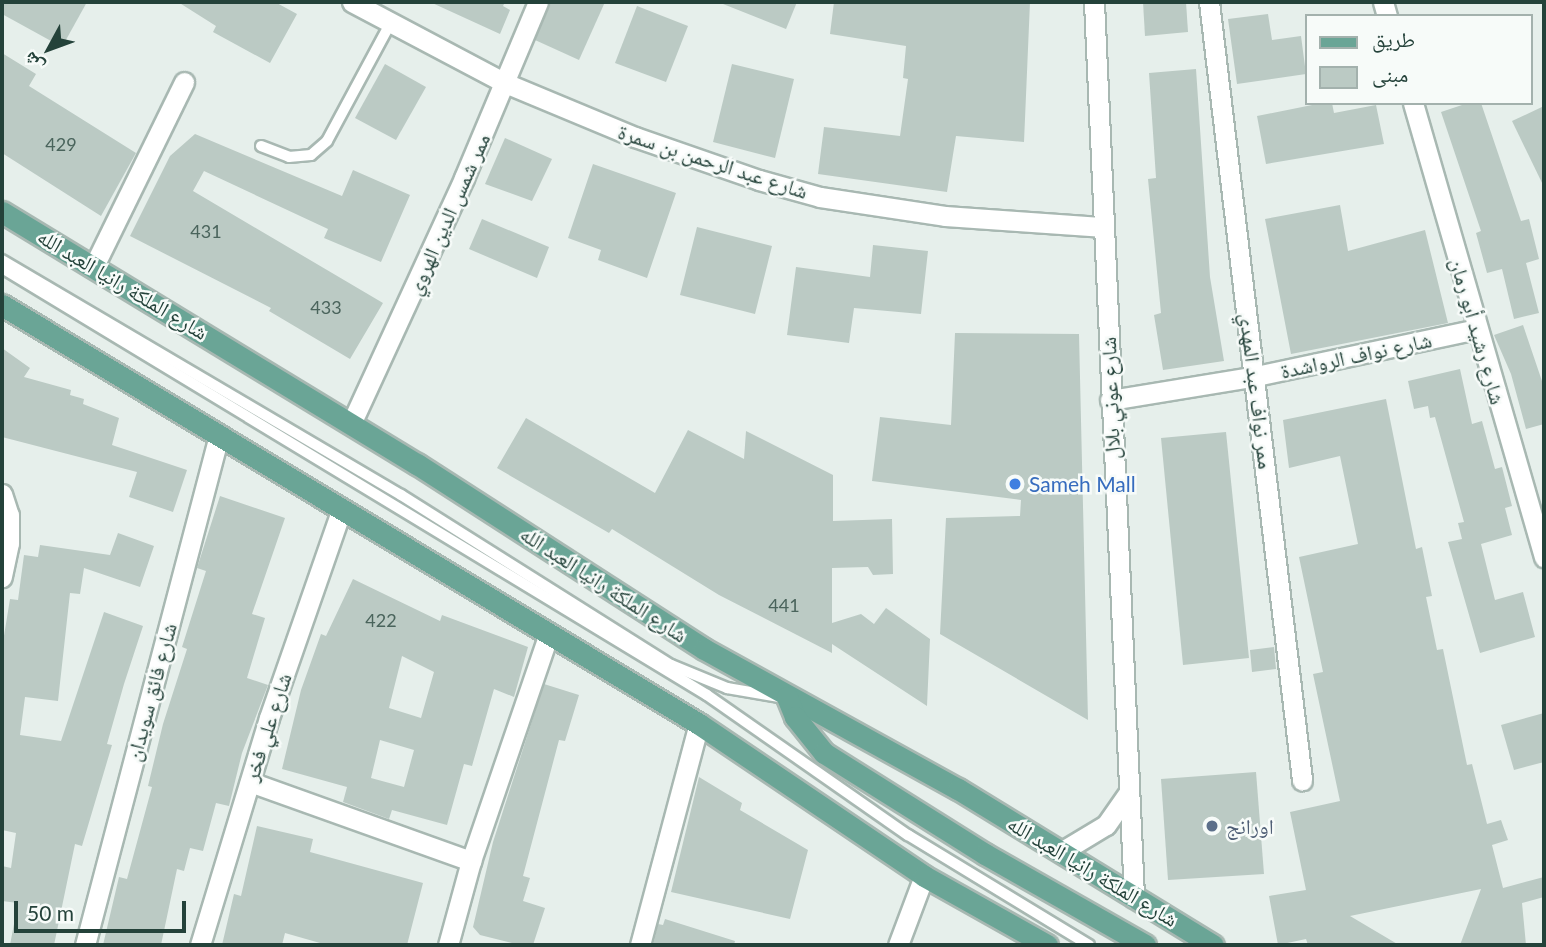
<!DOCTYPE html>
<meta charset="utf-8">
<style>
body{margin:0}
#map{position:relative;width:1546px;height:947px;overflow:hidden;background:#e6efeb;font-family:Lato,"Noto Naskh Arabic",sans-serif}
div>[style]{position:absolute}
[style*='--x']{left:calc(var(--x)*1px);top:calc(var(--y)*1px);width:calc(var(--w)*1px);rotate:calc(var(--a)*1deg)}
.building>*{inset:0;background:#bbcac4}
.roads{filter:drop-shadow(2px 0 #a8b8b2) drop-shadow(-2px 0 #a8b8b2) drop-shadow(0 2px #a8b8b2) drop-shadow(0 -2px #a8b8b2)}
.lane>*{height:10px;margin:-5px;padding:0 5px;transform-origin:5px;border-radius:5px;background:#fff}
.street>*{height:19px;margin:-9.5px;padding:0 9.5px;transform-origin:9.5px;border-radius:9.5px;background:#fff}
.primary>*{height:21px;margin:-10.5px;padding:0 10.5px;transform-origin:10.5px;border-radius:10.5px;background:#6aa596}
.dots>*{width:19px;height:19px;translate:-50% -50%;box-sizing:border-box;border:4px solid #f7fbf9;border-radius:50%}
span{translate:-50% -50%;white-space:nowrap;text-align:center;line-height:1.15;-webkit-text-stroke:5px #f7fbf9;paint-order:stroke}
.number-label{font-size:18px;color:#4a645c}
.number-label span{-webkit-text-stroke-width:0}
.street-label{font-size:21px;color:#24423a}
.shop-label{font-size:21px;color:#366cbe}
.left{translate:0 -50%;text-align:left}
.service-label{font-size:21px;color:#4e5e75}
.frame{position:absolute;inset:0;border:4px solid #24423a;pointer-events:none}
.legend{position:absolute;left:1305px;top:14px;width:228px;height:91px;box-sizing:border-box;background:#f7fbf9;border:2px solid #a3b1ad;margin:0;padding:9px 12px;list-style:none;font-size:21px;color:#24423a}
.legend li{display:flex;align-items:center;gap:14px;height:35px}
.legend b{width:35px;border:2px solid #a3b1ad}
.north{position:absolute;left:14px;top:14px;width:70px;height:70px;-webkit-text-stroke:5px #f7fbf9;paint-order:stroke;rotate:229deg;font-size:19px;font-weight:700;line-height:28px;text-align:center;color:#24423a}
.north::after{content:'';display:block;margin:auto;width:24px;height:32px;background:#24423a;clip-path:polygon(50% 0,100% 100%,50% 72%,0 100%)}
.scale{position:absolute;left:14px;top:901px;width:172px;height:32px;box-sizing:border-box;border:4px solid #24423a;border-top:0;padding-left:9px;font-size:21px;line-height:24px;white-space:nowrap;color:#24423a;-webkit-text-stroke:5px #f7fbf9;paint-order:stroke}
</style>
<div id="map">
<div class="building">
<div style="clip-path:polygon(2px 2px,87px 2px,62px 47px,2px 14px)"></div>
<div style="clip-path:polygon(178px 2px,275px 2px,297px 14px,270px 63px,213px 32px,216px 26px)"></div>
<div style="clip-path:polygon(430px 2px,505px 2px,503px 6px,510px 10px,500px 34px)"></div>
<div style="clip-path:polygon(550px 2px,605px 2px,579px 60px,535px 40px)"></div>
<div style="clip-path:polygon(718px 2px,797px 2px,786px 29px)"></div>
<div style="clip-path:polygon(834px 2px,1030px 2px,1024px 142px,956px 136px,947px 192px,818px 174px,824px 127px,900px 136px,908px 79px,903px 78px,906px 46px,830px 34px)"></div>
<div style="clip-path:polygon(1143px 2px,1186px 2px,1188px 32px,1145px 36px)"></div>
<div style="clip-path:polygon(637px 6px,688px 26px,666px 82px,615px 63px)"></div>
<div style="clip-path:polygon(1268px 14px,1272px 40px,1301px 36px,1306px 74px,1237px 84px,1228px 19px)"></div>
<div style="clip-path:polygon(2px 53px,36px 74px,29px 86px,136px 153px,101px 216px,2px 153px)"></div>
<div style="clip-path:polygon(385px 64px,426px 87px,396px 140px,355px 118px)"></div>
<div style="clip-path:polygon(732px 64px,794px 79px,775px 158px,713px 142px)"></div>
<div style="clip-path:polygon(1196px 69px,1210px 277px,1224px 361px,1163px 370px,1154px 315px,1161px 313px,1148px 179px,1156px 178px,1149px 73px)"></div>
<div style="clip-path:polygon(1322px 103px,1332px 103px,1334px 113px,1376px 105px,1384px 144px,1266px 164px,1257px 116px)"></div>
<div style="clip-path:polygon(1468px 103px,1481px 103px,1521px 221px,1529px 219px,1539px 259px,1526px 263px,1539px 313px,1514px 319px,1502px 269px,1487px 273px,1476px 233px,1481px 231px,1441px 112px)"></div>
<div style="clip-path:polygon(1544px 106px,1544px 187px,1512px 121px)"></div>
<div style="clip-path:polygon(195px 134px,342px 196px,353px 170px,410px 195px,381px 262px,324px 238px,328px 229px,204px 171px,193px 191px,383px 303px,350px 359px,269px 311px,271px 308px,130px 236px,170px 156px)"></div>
<div style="clip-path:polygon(505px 138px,552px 159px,532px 201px,485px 184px)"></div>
<div style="clip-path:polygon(593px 164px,676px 193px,647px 278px,598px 260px,601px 250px,568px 238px)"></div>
<div style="clip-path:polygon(1340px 205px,1348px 251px,1425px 230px,1448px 323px,1291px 354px,1265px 219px)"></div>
<div style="clip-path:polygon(482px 219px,549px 247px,537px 278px,469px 249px)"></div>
<div style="clip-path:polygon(697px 227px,772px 246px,755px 314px,680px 295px)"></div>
<div style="clip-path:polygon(873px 245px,928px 251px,921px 314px,854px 308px,849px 343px,787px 335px,796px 267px,870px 277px)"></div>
<div style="clip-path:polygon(1523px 325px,1544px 387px,1544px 424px,1526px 429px,1511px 374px,1494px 335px)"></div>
<div style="clip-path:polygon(955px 333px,1079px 334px,1088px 720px,940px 634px,946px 518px,1020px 516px,1021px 500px,872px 481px,880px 417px,951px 425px)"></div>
<div style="clip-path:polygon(2px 348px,30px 368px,24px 377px,71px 390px,70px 395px,84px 399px,83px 404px,119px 418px,112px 445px,187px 470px,173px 512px,129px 497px,137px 472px,2px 437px)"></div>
<div style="clip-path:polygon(1460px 369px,1472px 424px,1482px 421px,1495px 469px,1502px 467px,1512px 506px,1505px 508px,1512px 535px,1481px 544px,1495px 600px,1523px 592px,1535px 637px,1480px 653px,1448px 542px,1462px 539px,1458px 523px,1464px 522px,1435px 417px,1430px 418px,1428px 406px,1414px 409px,1408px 381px)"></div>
<div style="clip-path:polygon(1386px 399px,1416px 549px,1422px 547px,1432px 596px,1426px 597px,1437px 650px,1443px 649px,1467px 765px,1472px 764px,1487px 824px,1501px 820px,1508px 840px,1492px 845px,1503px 888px,1544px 877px,1544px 897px,1522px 903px,1526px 945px,1460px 945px,1481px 889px,1350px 916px,1399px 945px,1308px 945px,1306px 939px,1278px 945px,1269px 896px,1306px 890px,1290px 812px,1340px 801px,1313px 674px,1323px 672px,1299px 557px,1358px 544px,1340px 456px,1289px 468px,1283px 420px)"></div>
<div style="clip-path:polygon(526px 418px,655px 493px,688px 430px,744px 459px,746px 431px,833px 475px,833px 521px,892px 519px,893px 574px,873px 575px,868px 567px,832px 568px,832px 623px,861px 614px,874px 624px,886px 608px,930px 639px,927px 706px,832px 644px,832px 653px,719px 595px,612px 529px,609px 533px,497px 468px)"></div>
<div style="clip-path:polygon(1226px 432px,1249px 658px,1183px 665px,1161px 438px)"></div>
<div style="clip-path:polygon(220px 496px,285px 518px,252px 614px,265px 618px,247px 678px,268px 685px,242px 753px,229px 806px,216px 803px,203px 851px,190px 848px,184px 871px,177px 869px,161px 945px,103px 945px,119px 877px,127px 879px,152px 787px,148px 786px,163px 724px,187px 649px,182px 647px,206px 571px,197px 568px)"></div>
<div style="clip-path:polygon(118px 533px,154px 546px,140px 587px,84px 568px,80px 594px,70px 593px,58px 701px,25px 697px,20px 735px,61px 741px,104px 612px,143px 626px,124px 684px,107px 744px,112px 745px,82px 846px,75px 844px,54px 945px,10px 945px,18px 903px,2px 901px,2px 866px,11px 868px,16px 833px,2px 830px,2px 648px,10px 599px,18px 600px,24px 555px,38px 557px,40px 545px,110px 555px)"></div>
<div style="clip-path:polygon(evenodd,353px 579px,440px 621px,442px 615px,528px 647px,514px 697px,494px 689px,472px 766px,464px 764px,447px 825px,392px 810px,389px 819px,343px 802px,347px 787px,282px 769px,301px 690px,321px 634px,326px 636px,353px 579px,402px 656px,434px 672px,421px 718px,389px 708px,402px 656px,353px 579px,380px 740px,414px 750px,404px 787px,371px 778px,380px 740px)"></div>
<div style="clip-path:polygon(1274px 647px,1276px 669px,1252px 672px,1250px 650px)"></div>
<div style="clip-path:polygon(544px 684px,579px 695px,565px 741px,559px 740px,523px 876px,530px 878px,523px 901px,545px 908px,533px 945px,520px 945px,480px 935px,473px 927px,493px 842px)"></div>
<div style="clip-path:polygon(1544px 713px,1544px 762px,1514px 770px,1501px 725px)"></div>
<div style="clip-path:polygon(1256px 772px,1264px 874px,1168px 880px,1161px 779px)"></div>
<div style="clip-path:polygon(699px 777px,742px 803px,740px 810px,808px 850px,790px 919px,671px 892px)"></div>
<div style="clip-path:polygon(257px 826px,313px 839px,310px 852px,423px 883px,407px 945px,327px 945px,285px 933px,282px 945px,222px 945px,234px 894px,241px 896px)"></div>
<div style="clip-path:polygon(665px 919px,735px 941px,734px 945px,653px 945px,658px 924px,663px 925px)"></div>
</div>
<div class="roads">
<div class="lane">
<div style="--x:261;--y:146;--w:30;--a:21"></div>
<div style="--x:289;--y:157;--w:22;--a:-5"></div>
<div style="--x:311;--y:155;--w:21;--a:-41"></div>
<div style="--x:327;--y:141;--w:135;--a:-61.7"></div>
<div style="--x:2;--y:260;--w:463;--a:30.5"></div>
<div style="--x:401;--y:495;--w:319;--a:32.2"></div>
<div style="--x:671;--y:665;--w:61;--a:22.3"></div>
<div style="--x:727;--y:688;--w:53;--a:9.8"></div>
<div style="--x:2;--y:268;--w:824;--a:31.2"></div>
<div style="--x:707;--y:695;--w:245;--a:34.9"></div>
<div style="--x:908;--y:835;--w:212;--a:31.3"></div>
</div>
<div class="street">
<div style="--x:352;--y:2;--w:173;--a:27.9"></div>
<div style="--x:505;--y:83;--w:141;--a:22.6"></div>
<div style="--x:635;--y:137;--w:131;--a:19.1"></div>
<div style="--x:759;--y:180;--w:63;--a:15.6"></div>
<div style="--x:820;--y:197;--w:126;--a:8.6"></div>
<div style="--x:945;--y:216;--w:156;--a:4"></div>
<div style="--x:1094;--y:2;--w:897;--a:87.44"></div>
<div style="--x:1209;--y:2;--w:784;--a:83.18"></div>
<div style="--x:1383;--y:2;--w:15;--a:74"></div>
<div style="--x:1413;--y:103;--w:473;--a:73.9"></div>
<div style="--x:93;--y:268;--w:207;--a:-63.9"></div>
<div style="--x:1110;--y:400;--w:148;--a:-9.3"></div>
<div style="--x:1256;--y:376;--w:226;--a:-12"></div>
<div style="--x:351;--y:424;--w:271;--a:-65.3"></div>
<div style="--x:464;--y:178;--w:191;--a:-67.2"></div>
<div style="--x:2;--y:494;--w:22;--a:72"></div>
<div style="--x:9;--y:515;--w:28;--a:90"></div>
<div style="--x:9;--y:543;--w:35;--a:102"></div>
<div style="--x:250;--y:782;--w:235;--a:19.7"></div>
<div style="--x:1061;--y:852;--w:52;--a:-31"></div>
<div style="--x:1106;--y:825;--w:39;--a:-55"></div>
<div style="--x:85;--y:945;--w:523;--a:-75.27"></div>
<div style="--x:200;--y:945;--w:237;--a:-73.1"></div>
<div style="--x:269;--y:718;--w:219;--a:-70.8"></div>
<div style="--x:448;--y:945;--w:87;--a:-74.7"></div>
<div style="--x:471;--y:861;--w:241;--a:-71.1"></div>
<div style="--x:640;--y:945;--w:229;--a:-75.1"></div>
<div style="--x:898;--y:945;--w:74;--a:-69.4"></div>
</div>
<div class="primary">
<div style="--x:2;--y:212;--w:486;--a:31.3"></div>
<div style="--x:417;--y:464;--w:341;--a:32.8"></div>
<div style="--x:704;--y:649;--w:290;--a:28.9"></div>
<div style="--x:958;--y:789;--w:299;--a:31.5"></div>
<div style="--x:2;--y:305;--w:813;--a:31.01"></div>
<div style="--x:699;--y:724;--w:272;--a:34"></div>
<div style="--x:924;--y:876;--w:141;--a:29.3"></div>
<div style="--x:787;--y:697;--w:22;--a:68"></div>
<div style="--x:795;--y:717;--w:46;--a:51.1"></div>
<div style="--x:824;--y:753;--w:190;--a:32.1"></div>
<div style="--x:985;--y:854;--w:184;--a:29.6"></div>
</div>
</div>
<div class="dots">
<div style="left:1015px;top:484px;background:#3f7fe0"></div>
<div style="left:1212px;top:826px;background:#5c6f8a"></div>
</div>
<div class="number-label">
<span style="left:61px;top:144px">429</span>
<span style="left:206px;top:231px">431</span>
<span style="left:326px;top:307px">433</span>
<span style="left:784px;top:605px">441</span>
<span style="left:381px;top:620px">422</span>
</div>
<div class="street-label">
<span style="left:713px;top:161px;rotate:18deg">شارع عبد الرحمن بن سمرة</span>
<span style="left:448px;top:214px;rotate:-66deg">ممر شمس الدين الهروي</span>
<span style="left:123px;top:284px;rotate:31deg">شارع الملكة رانيا العبد الله</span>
<span style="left:1478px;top:331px;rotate:74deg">شارع رشيد أبو رمان</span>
<span style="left:1356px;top:355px;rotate:-12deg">شارع نواف الرواشدة</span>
<span style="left:1257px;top:391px;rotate:83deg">ممر نواف عبد المهدي</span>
<span style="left:1110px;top:398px;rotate:-92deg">شارع عوني بلال</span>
<span style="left:604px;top:584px;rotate:33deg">شارع الملكة رانيا العبد الله</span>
<span style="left:151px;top:692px;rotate:-75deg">شارع فائق سويدان</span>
<span style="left:267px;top:727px;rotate:-72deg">شارع علي فخر</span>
<span style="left:1093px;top:871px;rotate:31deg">شارع الملكة رانيا العبد الله</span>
</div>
<div class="shop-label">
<span class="left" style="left:1029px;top:484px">Sameh Mall</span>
</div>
<div class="service-label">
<span class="left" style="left:1226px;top:826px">اورانج</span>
</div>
<div class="frame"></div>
<ul class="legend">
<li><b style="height:9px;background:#6aa596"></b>طريق</li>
<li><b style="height:19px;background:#bbcac4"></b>مبنى</li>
</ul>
<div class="north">ش</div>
<div class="scale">50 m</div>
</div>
